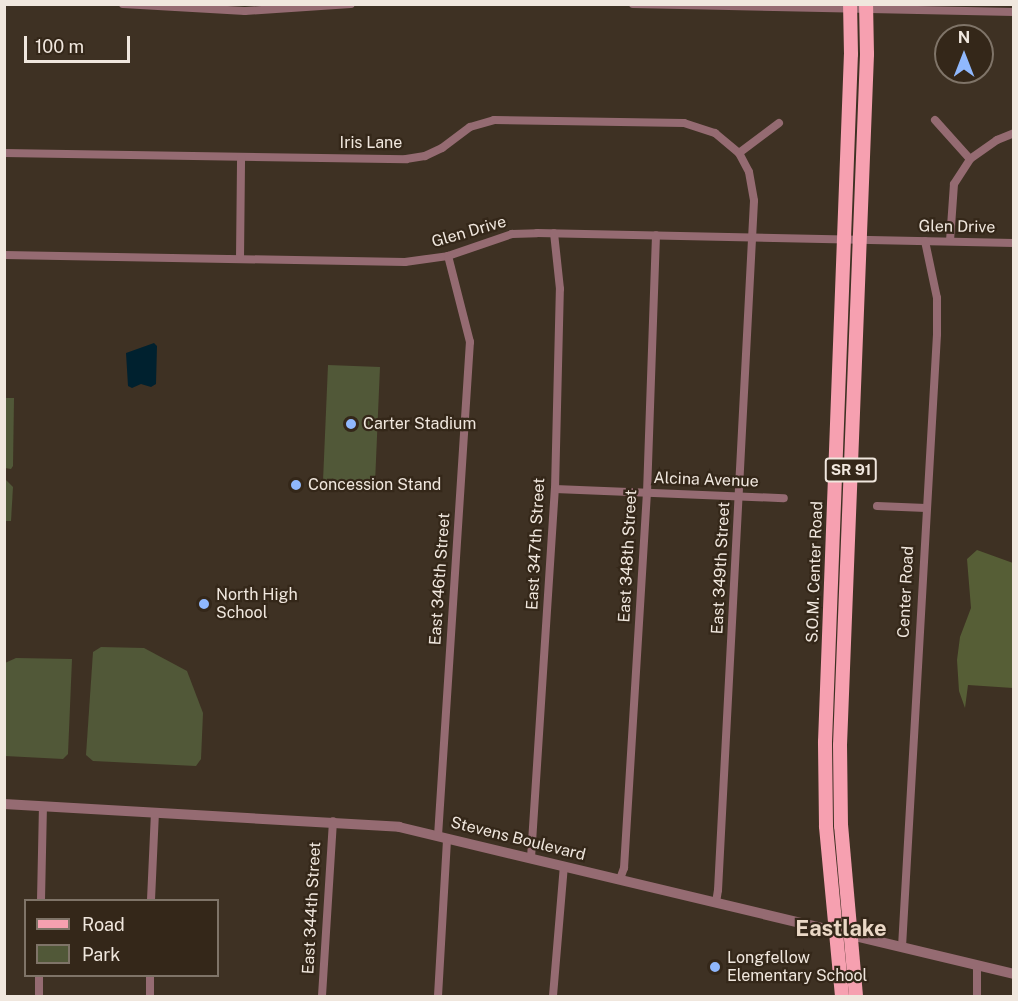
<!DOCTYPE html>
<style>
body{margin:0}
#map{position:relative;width:1018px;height:1001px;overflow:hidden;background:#3e3123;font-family:"Public Sans",sans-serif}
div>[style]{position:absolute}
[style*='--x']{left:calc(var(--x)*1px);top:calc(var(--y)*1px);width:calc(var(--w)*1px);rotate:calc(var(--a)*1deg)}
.green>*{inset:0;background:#515838}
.forest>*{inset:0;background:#565e36}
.water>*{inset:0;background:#00212f}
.minor>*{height:8px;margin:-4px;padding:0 4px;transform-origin:4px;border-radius:4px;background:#956b72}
.tertiary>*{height:10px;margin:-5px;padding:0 5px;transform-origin:5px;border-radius:5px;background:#956b72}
.primary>*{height:14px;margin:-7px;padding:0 7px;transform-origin:7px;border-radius:7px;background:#f6a0b0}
.dots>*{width:16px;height:16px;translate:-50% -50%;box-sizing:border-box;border:3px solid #342719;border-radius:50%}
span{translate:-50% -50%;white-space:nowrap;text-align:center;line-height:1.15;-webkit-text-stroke:4.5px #342719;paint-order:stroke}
.shield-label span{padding:2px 4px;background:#342719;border:2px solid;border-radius:4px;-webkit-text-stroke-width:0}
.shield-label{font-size:15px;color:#f0e7de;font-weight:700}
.street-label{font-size:16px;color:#f0e7de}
.poi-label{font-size:16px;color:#f0e7de}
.left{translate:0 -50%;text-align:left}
.district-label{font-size:22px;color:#ead8c6;font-weight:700}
.frame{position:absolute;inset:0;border:6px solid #f0e7de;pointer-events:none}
.legend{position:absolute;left:24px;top:899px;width:195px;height:78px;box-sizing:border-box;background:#342719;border:2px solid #7f7468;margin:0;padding:8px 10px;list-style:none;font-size:18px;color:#f0e7de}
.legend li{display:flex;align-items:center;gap:12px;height:30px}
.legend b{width:30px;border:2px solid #7f7468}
.north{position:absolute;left:934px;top:24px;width:60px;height:60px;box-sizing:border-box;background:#342719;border:2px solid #7f7468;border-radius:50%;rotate:0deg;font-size:16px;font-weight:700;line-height:24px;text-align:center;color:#f0e7de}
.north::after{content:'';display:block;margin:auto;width:21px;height:27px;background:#90b8fd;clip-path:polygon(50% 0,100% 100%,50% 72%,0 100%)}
.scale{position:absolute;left:24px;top:36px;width:106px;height:27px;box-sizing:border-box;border:3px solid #f0e7de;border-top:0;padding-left:8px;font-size:18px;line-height:21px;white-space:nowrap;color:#f0e7de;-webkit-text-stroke:4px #342719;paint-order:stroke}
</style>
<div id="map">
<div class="green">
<div style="clip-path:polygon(328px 365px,380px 367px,375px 483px,323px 481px)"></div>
<div style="clip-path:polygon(5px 398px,14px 398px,13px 466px,11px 469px,5px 468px)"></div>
<div style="clip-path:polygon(5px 479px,13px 487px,11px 521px,5px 521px)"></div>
<div style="clip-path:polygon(101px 647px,144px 648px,187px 671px,203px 713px,201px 759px,196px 766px,93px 761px,86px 755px,93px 652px)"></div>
<div style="clip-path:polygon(16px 658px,72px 659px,68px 754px,63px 759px,5px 756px,5px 663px)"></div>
</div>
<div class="forest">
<div style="clip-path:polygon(977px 550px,1013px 563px,1013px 688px,968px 685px,965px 708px,959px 691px,957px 660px,960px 637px,971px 608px,967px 559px)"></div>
</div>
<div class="water">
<div style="clip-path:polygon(154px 343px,157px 346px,156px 384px,151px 387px,141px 384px,132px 388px,128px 386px,126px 353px)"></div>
</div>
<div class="minor">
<div style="--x:123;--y:4;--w:122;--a:3.3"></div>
<div style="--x:245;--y:11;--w:106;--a:-3.8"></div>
<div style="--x:633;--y:4;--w:381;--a:1.2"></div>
<div style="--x:935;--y:120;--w:52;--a:48.1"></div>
<div style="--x:4;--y:153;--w:402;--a:0.9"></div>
<div style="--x:406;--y:159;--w:19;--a:-9"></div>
<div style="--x:425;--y:156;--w:19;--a:-25"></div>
<div style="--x:442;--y:148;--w:35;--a:-37"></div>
<div style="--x:470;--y:127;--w:25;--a:-16"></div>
<div style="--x:494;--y:120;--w:190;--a:0.9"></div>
<div style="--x:684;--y:123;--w:33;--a:18"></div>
<div style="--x:715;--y:133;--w:31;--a:40"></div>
<div style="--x:739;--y:153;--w:21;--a:62"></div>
<div style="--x:749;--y:172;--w:29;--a:80"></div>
<div style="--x:754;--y:201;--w:690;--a:92.99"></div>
<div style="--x:718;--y:890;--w:12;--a:99"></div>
<div style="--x:739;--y:153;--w:50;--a:-36.9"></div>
<div style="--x:950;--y:241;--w:57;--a:-86"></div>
<div style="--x:954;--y:184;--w:30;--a:-57"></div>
<div style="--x:970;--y:159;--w:33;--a:-35"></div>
<div style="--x:997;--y:140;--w:18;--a:-22"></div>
<div style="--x:4;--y:255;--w:401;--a:1"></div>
<div style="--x:405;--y:262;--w:43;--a:-7.9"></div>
<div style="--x:448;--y:256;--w:68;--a:-19"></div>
<div style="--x:512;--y:234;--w:25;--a:-2"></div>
<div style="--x:537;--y:233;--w:477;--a:1.2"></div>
<div style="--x:240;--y:259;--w:102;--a:-89.4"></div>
<div style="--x:555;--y:489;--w:229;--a:2.3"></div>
<div style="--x:877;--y:506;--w:49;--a:2.3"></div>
<div style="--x:438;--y:836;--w:495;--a:-86.3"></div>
<div style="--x:470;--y:342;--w:89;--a:-104.3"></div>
<div style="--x:531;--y:858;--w:370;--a:-86.3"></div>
<div style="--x:555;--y:489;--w:200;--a:-88.6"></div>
<div style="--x:560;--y:289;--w:56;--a:-96.1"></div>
<div style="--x:620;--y:879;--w:12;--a:-70"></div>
<div style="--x:624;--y:868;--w:376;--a:-86.5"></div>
<div style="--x:647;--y:493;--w:258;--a:-88"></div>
<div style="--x:41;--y:900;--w:93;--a:-88.8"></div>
<div style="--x:151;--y:900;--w:88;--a:-87.4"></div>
<div style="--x:902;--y:947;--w:614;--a:-86.73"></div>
<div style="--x:937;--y:334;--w:36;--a:-90"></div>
<div style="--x:937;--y:298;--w:58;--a:-101.9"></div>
<div style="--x:977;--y:965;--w:31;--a:90"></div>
<div style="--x:150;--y:976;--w:20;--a:90"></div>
<div style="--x:39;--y:996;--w:20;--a:-90"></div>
<div style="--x:322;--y:996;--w:175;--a:-86.4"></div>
<div style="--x:438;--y:996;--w:158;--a:-86.7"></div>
<div style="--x:553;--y:996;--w:130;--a:-85.2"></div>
</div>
<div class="tertiary">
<div style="--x:4;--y:804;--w:396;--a:3.3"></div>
<div style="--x:399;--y:827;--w:632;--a:13.44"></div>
</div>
<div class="primary">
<div style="--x:842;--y:996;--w:171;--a:-95.4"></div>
<div style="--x:826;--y:826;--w:84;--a:-90.7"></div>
<div style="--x:825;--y:742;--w:688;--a:-87.84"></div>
<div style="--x:851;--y:54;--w:50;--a:-91.1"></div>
<div style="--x:856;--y:996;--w:171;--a:-95"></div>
<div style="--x:841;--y:826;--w:81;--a:-90.7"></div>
<div style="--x:840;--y:745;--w:692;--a:-87.76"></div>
<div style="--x:867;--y:54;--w:50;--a:-91.1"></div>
</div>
<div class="dots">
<div style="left:351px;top:424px;background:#90b8fd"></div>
<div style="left:296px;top:485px;background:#90b8fd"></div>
<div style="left:204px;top:604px;background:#90b8fd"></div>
<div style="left:715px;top:967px;background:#90b8fd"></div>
</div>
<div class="shield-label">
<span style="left:851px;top:470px">SR 91</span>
</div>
<div class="street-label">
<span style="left:371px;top:143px">Iris Lane</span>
<span style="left:957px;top:227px;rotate:1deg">Glen Drive</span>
<span style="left:469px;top:232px;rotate:-16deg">Glen Drive</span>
<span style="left:706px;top:480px;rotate:2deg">Alcina Avenue</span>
<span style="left:536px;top:544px;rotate:-87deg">East 347th Street</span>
<span style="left:628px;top:556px;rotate:-87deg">East 348th Street</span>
<span style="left:721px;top:568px;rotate:-87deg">East 349th Street</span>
<span style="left:815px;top:572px;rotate:-88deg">S.O.M. Center Road</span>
<span style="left:440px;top:579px;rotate:-86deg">East 346th Street</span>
<span style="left:906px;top:592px;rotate:-87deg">Center Road</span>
<span style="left:518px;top:839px;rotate:14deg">Stevens Boulevard</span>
<span style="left:312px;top:908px;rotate:-87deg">East 344th Street</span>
</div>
<div class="poi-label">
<span class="left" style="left:363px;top:424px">Carter Stadium</span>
<span class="left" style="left:308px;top:485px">Concession Stand</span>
<span class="left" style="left:216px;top:604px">North High<br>School</span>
<span class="left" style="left:727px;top:967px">Longfellow<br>Elementary School</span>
</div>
<div class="district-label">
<span style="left:841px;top:929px">Eastlake</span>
</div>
<div class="frame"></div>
<ul class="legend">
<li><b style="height:8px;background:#f6a0b0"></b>Road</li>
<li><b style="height:16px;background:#515838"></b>Park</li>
</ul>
<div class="north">N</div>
<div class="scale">100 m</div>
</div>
